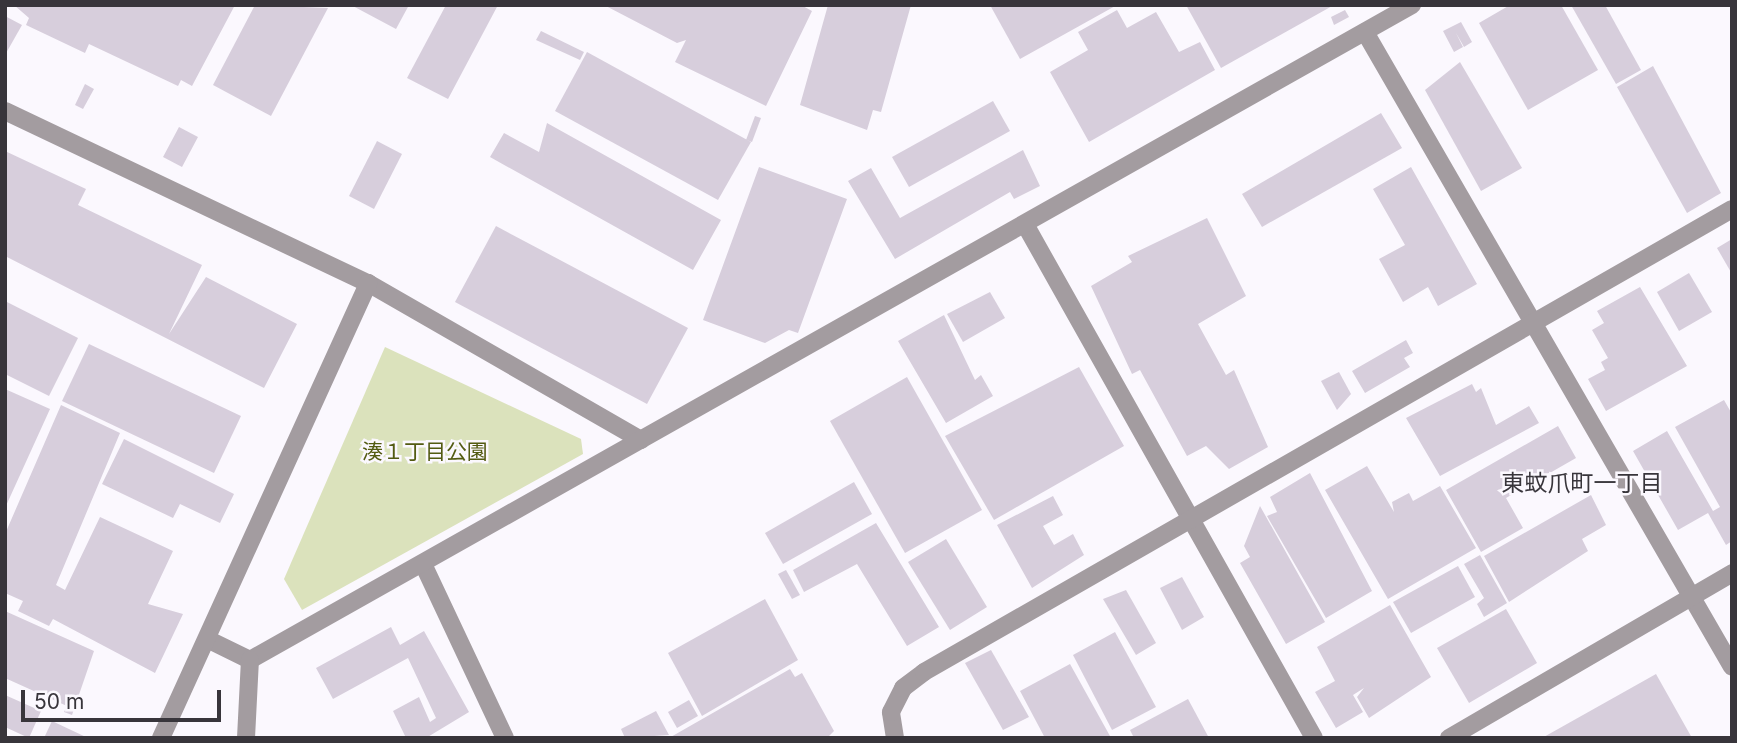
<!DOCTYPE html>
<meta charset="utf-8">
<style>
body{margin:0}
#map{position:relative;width:1737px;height:743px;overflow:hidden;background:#fbf8fe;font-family:Inter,"Noto Sans JP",sans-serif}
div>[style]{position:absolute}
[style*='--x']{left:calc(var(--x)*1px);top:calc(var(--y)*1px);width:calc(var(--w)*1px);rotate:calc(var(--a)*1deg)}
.green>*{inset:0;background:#dbe2bc}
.building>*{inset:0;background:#d7cedc}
.minor>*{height:18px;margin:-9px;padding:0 9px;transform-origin:9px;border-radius:9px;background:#a39ca0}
span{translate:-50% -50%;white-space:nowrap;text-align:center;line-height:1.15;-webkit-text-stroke:5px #fbf8fe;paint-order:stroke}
.park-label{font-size:21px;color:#535b12}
.neighbourhood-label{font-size:23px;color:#38353b}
.frame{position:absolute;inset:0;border:7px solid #38353b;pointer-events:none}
.scale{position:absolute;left:21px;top:690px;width:200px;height:32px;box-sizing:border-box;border:4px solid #38353b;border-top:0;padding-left:9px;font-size:21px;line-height:24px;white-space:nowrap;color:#38353b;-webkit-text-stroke:5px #fbf8fe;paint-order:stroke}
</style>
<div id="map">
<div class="green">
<div style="clip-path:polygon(385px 347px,581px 439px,583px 454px,302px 610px,284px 579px)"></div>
</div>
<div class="building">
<div style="clip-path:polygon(14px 5px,235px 5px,192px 86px,181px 80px,178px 86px,89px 44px,85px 53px,26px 25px,29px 18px)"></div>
<div style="clip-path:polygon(255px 5px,328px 8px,271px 116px,213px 85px)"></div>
<div style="clip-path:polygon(351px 5px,409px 5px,396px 29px)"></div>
<div style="clip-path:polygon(446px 5px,498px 5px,448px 99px,407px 78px)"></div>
<div style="clip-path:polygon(604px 5px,801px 5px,812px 11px,766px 106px,675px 62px,686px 40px,677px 43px)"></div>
<div style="clip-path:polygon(828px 5px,911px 5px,881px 112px,873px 110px,867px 130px,800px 105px)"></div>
<div style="clip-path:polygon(990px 5px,1117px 5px,1020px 59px)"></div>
<div style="clip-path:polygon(1186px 5px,1334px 5px,1221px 68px)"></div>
<div style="clip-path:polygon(1510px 5px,1561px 5px,1598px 70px,1528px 110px,1479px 23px)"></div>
<div style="clip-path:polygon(1571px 5px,1605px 5px,1641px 70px,1616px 84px)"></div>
<div style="clip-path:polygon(1117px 10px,1127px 28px,1156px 12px,1179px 52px,1200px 42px,1215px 70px,1089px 142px,1050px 72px,1088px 50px,1078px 32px)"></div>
<div style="clip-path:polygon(1345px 10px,1349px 17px,1334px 25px,1331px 17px)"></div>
<div style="clip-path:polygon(5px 16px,22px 25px,5px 55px)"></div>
<div style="clip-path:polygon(1461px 22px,1472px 42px,1464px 47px,1456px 33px,1463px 47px,1454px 52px,1443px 31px)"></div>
<div style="clip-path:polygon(541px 31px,584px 52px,580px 60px,536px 40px)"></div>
<div style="clip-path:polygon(587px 52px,751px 142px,718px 200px,555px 111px)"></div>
<div style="clip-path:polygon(1460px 62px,1522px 168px,1481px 191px,1425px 90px)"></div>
<div style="clip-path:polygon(1653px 66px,1721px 193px,1687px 213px,1617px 87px)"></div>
<div style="clip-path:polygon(85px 84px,94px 89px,83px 109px,75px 105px)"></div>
<div style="clip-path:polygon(993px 101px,1010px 131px,909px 187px,892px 157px)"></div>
<div style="clip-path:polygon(1381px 113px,1402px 148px,1262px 227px,1242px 194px)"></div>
<div style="clip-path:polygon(755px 116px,761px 118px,752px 142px,746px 140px)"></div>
<div style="clip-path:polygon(547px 123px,721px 220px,693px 270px,490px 157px,504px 133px,539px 152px)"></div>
<div style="clip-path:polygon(179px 127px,198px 137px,182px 167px,163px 157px)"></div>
<div style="clip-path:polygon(377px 141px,402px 154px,374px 209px,349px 196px)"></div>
<div style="clip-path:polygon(1023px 150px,1040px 186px,1014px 199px,1010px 192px,895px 259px,848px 181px,871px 168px,900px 218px)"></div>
<div style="clip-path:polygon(5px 151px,86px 189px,78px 205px,202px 265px,169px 334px,206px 277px,297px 324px,264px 388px,5px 256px)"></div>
<div style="clip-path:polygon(759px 167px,847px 199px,798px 333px,789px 330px,765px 343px,703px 320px)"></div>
<div style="clip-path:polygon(1411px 167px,1477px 284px,1438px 306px,1428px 287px,1403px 302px,1379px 259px,1405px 245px,1373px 189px)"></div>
<div style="clip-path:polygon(1207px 218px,1246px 296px,1198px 324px,1226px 375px,1234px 370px,1268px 447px,1229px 469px,1206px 446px,1187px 456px,1140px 370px,1132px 374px,1091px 286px,1132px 262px,1128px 256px)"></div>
<div style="clip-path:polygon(496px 226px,688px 328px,647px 404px,455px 302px)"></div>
<div style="clip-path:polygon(1732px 239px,1732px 274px,1717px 248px)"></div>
<div style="clip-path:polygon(1689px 273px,1712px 312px,1679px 331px,1657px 292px)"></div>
<div style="clip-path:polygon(1640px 287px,1687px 366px,1606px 411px,1588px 379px,1605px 370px,1601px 362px,1608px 358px,1592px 330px,1604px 323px,1597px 311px)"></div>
<div style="clip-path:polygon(990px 292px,1005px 318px,963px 342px,947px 314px)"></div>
<div style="clip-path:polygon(5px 301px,78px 338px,49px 396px,5px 374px)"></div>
<div style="clip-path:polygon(944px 315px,975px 380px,981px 375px,993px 396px,946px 423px,898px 341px)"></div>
<div style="clip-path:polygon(1406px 340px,1413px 353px,1404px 358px,1410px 367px,1365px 393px,1352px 371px)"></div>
<div style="clip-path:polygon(89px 344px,241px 416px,214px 473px,62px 401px)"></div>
<div style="clip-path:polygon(1079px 367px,1124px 446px,994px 520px,945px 436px)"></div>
<div style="clip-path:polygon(1339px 372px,1351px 394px,1337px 410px,1321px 381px)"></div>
<div style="clip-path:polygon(907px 377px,982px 510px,905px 553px,830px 421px)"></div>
<div style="clip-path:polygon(1472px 384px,1476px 392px,1481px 388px,1496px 425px,1529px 406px,1539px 423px,1440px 476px,1406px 418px)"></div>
<div style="clip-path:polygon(5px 389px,50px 409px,5px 508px)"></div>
<div style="clip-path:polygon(1724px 400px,1732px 414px,1732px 541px,1726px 545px,1708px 513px,1678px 530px,1633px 451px,1667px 431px,1713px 511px,1720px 507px,1675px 427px)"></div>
<div style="clip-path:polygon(61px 405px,120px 433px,56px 585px,65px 590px,100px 517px,173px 551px,148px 604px,183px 614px,155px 673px,53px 619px,49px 626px,18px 611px,23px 601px,5px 593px,5px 534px)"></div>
<div style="clip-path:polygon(1558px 426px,1576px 458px,1506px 498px,1523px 528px,1481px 552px,1446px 490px)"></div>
<div style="clip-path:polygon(124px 439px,234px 494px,220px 523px,180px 504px,173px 518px,102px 484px)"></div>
<div style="clip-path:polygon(1367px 466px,1394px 512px,1392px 502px,1409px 493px,1413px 501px,1440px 486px,1476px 548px,1388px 599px,1325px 490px)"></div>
<div style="clip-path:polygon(1310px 473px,1372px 591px,1326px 618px,1267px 516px,1277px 512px,1270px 497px)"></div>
<div style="clip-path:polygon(854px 482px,872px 514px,783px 564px,765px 533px)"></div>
<div style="clip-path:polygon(1591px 495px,1606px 525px,1582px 539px,1588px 551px,1509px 602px,1484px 556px)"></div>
<div style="clip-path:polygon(1053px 496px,1063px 515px,1043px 526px,1054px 545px,1073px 534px,1084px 555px,1032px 588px,997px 525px)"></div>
<div style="clip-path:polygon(1260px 506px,1325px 622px,1286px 644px,1240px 563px,1250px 557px,1244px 546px)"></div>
<div style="clip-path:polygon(876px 523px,939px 627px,907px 646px,857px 564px,804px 592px,793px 570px)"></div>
<div style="clip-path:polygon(946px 539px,987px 607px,950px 630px,908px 562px)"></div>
<div style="clip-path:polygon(1480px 555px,1507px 603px,1484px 617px,1477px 604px,1484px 598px,1464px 564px)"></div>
<div style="clip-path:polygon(1458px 566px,1475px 597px,1411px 633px,1393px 602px)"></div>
<div style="clip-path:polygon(786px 570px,800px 595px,792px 599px,778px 574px)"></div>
<div style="clip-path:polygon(1182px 577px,1204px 617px,1182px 630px,1160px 588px)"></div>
<div style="clip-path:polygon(1126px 590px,1156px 643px,1136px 655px,1103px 599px)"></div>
<div style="clip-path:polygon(765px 599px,798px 660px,702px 716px,668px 653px)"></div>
<div style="clip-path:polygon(1390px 605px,1431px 677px,1369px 718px,1357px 697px,1364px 688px,1353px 695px,1363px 712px,1336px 728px,1315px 692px,1335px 681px,1317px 647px)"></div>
<div style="clip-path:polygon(1506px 609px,1537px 663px,1469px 703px,1437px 648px)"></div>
<div style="clip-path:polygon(5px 611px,94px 651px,72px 715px,64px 712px,67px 706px,5px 678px)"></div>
<div style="clip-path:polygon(391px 627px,400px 645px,424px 631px,469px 712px,426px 738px,406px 738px,393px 711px,419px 697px,430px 722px,436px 718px,408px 658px,333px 699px,316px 668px)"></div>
<div style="clip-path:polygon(1115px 632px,1156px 707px,1112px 730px,1073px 655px)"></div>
<div style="clip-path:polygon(991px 650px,1029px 717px,1003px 730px,965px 663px)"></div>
<div style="clip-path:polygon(1070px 664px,1110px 736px,1045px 738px,1020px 691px)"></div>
<div style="clip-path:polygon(790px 669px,795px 677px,802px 673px,834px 731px,827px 738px,669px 738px)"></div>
<div style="clip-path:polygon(1656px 674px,1692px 738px,1542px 738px)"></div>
<div style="clip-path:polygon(5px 695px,41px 711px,29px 738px,5px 727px)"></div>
<div style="clip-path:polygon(1188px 699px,1209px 738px,1134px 738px,1130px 730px)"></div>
<div style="clip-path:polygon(689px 700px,698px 716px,677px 728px,668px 712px)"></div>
<div style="clip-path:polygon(656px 711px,669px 735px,625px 738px,621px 729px)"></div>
<div style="clip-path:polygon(52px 721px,88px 738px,44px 738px)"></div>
</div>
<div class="minor">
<div style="--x:1365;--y:32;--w:733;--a:59.97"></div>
<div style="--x:5;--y:111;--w:402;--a:25.4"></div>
<div style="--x:368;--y:283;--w:315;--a:29.9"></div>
<div style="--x:1026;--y:226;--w:587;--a:60.64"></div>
<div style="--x:424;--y:566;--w:190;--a:64.8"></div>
<div style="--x:207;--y:639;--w:48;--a:26"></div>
<div style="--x:250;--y:660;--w:1334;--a:-29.41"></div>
<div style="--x:161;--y:738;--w:500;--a:-65.5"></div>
<div style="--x:246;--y:738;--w:78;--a:-87.1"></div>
<div style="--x:895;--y:738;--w:26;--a:-99"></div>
<div style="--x:891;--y:712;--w:27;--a:-63"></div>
<div style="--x:903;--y:688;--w:26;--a:-37"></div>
<div style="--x:924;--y:672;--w:931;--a:-29.81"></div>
<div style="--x:1449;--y:738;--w:328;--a:-30.2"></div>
</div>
<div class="park-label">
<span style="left:425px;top:452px">湊１丁目公園</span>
</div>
<div class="neighbourhood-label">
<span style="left:1582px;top:483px">東蚊爪町一丁目</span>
</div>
<div class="frame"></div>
<div class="scale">50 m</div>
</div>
